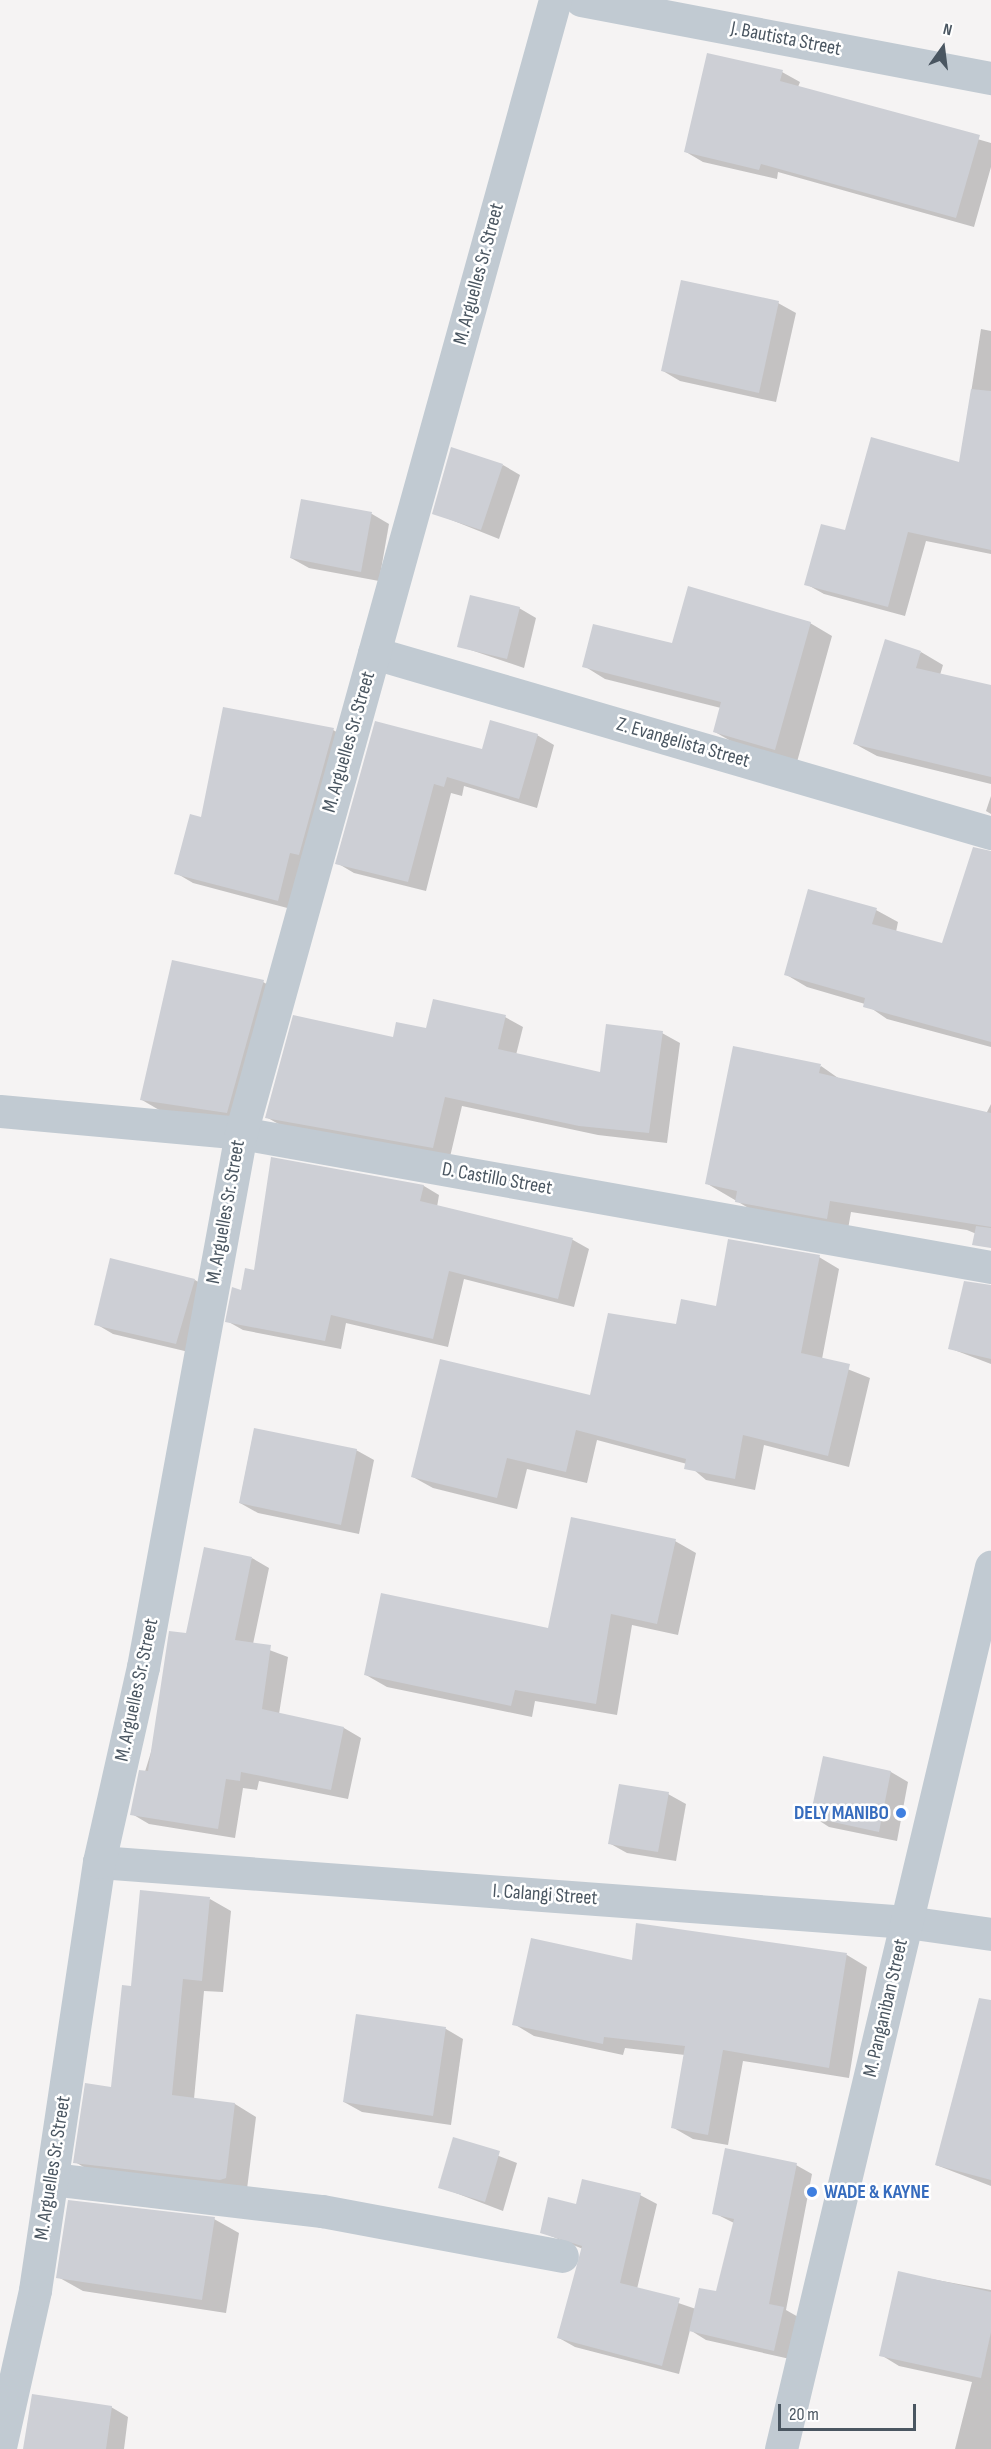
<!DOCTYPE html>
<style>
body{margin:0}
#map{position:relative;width:991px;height:2449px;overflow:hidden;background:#f5f3f3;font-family:"Sofia Sans Condensed",sans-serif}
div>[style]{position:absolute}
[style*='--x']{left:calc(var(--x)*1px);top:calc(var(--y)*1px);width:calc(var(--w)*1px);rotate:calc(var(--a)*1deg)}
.shadow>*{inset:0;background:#0003}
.building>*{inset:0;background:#cdcfd5}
.minor>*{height:33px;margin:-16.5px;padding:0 16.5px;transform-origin:16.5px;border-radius:16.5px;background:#c1cad2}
.dots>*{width:16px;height:16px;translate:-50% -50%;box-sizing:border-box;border:3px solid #fff;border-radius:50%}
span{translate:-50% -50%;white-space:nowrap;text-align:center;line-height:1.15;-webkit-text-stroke:5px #fff;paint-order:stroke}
.street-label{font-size:20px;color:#4a5661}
.shop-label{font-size:20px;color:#366cbe;font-weight:700}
.right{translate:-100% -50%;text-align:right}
.left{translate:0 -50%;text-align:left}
.north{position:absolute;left:913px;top:18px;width:60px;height:60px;-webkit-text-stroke:4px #fff;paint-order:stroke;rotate:14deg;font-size:16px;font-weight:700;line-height:24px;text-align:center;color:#4a5661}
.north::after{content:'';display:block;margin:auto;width:21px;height:27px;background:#4a5661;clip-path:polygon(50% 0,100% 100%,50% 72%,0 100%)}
.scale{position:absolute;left:778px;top:2404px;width:138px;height:27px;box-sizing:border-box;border:3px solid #4a5661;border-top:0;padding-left:8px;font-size:18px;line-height:21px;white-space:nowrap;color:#4a5661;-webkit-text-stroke:4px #fff;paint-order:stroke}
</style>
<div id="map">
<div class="shadow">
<div style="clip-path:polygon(782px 72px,800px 82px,798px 87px,991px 143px,991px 167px,974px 227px,778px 172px,777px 179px,703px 162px,686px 152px)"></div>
<div style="clip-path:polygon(778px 303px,796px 313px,776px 402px,680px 381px,663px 371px)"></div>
<div style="clip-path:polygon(981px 329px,991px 331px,991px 554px,926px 541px,905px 616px,824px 594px,806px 584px,846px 532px,960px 463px)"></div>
<div style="clip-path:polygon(503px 465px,520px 475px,499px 539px,434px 513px)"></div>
<div style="clip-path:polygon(302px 501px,372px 514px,389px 524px,379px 581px,309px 568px,291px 558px)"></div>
<div style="clip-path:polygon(519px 608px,536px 618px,524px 668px,459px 646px)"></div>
<div style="clip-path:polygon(810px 623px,832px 636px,797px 762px,736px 744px,715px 732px,721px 708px,605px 679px,584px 666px)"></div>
<div style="clip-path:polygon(921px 652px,943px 665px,940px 675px,991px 686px,991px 784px,877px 756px,855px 744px)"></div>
<div style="clip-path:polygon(376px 722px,483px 751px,537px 735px,554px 745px,537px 808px,464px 786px,462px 796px,451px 793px,426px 891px,354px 873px,337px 863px)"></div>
<div style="clip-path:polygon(333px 730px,351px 740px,295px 910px,193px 883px,176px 873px,202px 818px)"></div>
<div style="clip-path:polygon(991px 796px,991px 814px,986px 811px)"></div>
<div style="clip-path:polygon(991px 852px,991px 1047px,887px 1019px,865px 1004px,807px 987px,785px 974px,876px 910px,898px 922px,896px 932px,943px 945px)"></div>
<div style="clip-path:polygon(263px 982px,288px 996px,252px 1126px,166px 1114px,142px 1100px)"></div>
<div style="clip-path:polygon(505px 1017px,523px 1027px,516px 1055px,601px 1074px,662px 1033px,680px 1043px,667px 1143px,598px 1135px,462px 1106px,450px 1157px,284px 1127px,266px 1117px,394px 1038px)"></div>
<div style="clip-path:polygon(821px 1066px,841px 1080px,986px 1114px,991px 1104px,991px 1240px,967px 1230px,851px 1212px,848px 1229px,757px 1213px,706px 1183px)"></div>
<div style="clip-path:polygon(272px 1159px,424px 1186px,439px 1195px,437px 1207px,573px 1240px,589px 1249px,574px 1307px,464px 1279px,448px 1347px,346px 1323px,341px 1349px,243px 1330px,227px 1321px,255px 1272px)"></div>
<div style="clip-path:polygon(819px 1257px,839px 1269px,822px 1359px,870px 1378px,849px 1467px,764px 1445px,755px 1490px,706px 1480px,687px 1464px,597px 1440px,587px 1483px,527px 1469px,517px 1509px,433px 1488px,413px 1477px,591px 1397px,677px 1326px)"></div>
<div style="clip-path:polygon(195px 1280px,212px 1290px,193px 1353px,113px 1334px,96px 1324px)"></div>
<div style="clip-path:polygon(991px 1304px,991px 1364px,949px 1348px)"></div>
<div style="clip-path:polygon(356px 1450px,374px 1460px,359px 1534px,258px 1513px,240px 1503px)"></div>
<div style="clip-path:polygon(675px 1541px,696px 1553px,678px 1635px,632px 1625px,617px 1715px,535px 1701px,532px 1717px,387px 1687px,366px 1675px,549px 1630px)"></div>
<div style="clip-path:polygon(252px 1558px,269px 1568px,253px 1644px,288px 1657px,279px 1714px,344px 1728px,361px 1738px,348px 1799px,259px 1781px,257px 1790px,243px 1788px,235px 1838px,149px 1824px,132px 1814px,187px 1635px)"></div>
<div style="clip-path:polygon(824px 1758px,891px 1772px,908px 1782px,897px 1841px,829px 1827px,812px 1816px)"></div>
<div style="clip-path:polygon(668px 1794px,686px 1804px,676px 1861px,627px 1853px,609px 1843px)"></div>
<div style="clip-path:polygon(210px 1899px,231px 1911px,223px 1992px,204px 1991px,194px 2099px,235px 2104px,256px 2117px,247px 2189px,96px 2174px,75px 2162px,113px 2088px,132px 1987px)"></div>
<div style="clip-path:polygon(638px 1924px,847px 1955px,867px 1967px,849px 2078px,743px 2061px,728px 2145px,693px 2139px,672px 2127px,685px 2055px,625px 2048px,623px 2055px,534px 2036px,514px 2024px,633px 1961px)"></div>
<div style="clip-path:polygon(357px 2016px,446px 2029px,463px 2039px,451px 2125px,362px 2112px,344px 2102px)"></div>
<div style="clip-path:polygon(991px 2066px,991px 2186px,936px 2165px)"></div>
<div style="clip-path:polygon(454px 2139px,517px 2163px,503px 2211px,440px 2187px)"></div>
<div style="clip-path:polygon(796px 2165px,812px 2174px,786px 2310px,800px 2318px,790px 2359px,706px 2340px,690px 2330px,679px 2374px,575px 2347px,559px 2338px,583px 2249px,541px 2232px,578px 2206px,640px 2195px,657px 2204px,637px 2289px,696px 2309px,717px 2293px,734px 2223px,714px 2213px)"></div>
<div style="clip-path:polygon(214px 2219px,239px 2233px,226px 2313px,83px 2291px,58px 2277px)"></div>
<div style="clip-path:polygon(899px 2273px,991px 2290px,991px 2449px,955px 2449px,972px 2382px,899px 2366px,881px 2355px)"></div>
<div style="clip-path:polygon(111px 2407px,128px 2417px,124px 2449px,25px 2449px)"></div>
</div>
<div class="building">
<div style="clip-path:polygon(707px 53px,783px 70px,780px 81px,980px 135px,956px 218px,761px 164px,759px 170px,684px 152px)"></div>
<div style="clip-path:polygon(681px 280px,779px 301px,759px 393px,661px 371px)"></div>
<div style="clip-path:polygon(971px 389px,991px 391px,991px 550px,908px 532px,888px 607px,804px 585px,821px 524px,845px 530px,871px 437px,959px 462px)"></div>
<div style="clip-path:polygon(451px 447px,503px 464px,481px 530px,432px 514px)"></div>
<div style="clip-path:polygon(301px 499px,372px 512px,361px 572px,290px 558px)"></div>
<div style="clip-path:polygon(688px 586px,811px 622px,775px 750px,713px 732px,721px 702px,582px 667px,593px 624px,672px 643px)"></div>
<div style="clip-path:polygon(470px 595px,520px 607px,507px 659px,457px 647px)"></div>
<div style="clip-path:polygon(885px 639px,921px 651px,916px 668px,991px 685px,991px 777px,853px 744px)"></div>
<div style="clip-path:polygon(223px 707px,334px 728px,299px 855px,290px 853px,278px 901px,174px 874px,190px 814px,201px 817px)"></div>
<div style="clip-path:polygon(490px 720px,538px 734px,519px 799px,447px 777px,444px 787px,434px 784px,408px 882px,335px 864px,375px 721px,482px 749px)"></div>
<div style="clip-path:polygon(973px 847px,991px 851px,991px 1042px,863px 1007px,865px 998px,784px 975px,808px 889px,877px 908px,872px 924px,942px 943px)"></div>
<div style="clip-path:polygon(172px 960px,264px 980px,227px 1113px,140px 1100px)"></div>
<div style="clip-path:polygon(433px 999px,506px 1015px,498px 1049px,600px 1072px,606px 1024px,663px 1031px,649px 1133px,579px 1126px,445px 1097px,433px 1148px,265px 1118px,293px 1015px,393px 1037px,396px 1022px,426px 1028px)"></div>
<div style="clip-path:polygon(733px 1046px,821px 1064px,819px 1073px,991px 1113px,991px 1227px,830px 1201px,827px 1219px,735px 1202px,737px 1191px,705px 1184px)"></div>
<div style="clip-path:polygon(271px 1157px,424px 1185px,420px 1201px,573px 1238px,558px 1299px,449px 1271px,433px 1339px,331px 1315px,325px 1341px,225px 1322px,232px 1287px,241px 1290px,245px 1268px,254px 1270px)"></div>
<div style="clip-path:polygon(976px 1226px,991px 1228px,991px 1248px,972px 1245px)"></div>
<div style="clip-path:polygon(728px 1239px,820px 1255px,801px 1353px,850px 1364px,828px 1456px,743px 1435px,735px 1479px,684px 1469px,686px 1459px,576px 1430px,566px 1472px,507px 1458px,497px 1498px,411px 1477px,440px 1359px,590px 1395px,608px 1313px,676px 1324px,681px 1299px,716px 1306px)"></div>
<div style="clip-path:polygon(110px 1258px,195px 1279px,176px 1344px,94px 1325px)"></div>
<div style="clip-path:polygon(964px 1281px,991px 1285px,991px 1359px,948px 1349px)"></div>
<div style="clip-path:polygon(254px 1428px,357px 1449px,341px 1525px,239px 1503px)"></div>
<div style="clip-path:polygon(571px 1517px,676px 1539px,657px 1624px,611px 1614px,596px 1704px,515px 1690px,511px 1706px,364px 1675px,381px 1593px,548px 1628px)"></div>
<div style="clip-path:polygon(204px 1547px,252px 1557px,235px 1640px,271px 1645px,262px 1709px,344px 1727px,331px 1790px,241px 1772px,240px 1781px,226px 1779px,218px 1829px,130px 1815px,139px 1770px,148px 1771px,169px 1631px,186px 1633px)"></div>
<div style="clip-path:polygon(823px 1756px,891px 1771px,879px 1832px,810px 1817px)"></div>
<div style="clip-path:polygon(619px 1784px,669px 1792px,658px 1852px,608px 1844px)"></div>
<div style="clip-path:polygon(140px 1890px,210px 1897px,202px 1981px,183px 1979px,172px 2095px,235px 2103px,226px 2178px,220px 2180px,73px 2163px,85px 2083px,111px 2087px,122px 1985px,131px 1986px)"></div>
<div style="clip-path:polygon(636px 1923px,847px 1953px,829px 2068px,723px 2050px,708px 2135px,671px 2128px,685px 2046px,604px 2037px,603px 2044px,512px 2025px,531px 1938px,632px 1960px)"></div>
<div style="clip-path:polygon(979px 1998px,991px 2000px,991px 2180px,935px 2165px)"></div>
<div style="clip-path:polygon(356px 2014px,446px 2027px,433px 2116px,343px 2102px)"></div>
<div style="clip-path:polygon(453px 2137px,500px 2151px,485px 2202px,438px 2188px)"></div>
<div style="clip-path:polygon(725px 2148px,797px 2163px,769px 2304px,784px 2307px,774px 2351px,689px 2331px,699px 2288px,716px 2291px,734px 2219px,712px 2214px)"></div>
<div style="clip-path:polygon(582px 2179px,641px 2193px,620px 2283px,680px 2298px,662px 2366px,557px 2338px,582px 2246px,540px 2233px,548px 2197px,576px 2204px)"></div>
<div style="clip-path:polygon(68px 2200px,215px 2217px,202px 2300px,56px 2278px)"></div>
<div style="clip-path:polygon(898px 2271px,991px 2292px,991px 2332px,981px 2378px,879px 2356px)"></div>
<div style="clip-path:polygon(32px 2394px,112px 2406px,106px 2449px,23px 2449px)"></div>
</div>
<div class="minor">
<div style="--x:581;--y:0;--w:417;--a:10.8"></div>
<div style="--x:374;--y:653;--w:643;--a:16.26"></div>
<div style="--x:0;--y:1111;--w:242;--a:5.2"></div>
<div style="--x:241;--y:1133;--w:762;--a:10.13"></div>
<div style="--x:99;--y:1862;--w:810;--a:4.25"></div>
<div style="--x:907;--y:1922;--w:85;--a:8.1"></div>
<div style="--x:52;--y:2179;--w:272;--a:6.8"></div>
<div style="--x:322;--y:2211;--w:244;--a:10.6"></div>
<div style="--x:0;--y:2447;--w:161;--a:-77.4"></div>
<div style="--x:35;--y:2290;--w:433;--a:-81.5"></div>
<div style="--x:99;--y:1862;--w:200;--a:-77.3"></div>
<div style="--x:143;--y:1667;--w:543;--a:-79.6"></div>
<div style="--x:241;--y:1133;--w:1176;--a:-74.51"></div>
<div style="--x:781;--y:2449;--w:907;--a:-76.61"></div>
</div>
<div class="dots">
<div style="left:901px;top:1813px;background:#3f7fe0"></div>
<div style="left:812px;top:2192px;background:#3f7fe0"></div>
</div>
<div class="street-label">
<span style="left:786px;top:39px;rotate:11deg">J. Bautista Street</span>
<span style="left:479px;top:274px;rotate:-75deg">M. Arguelles Sr. Street</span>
<span style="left:349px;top:742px;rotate:-74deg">M. Arguelles Sr. Street</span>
<span style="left:683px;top:743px;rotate:16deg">Z. Evangelista Street</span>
<span style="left:497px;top:1179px;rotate:10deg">D. Castillo Street</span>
<span style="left:226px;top:1212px;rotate:-80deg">M. Arguelles Sr. Street</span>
<span style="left:137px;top:1690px;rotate:-78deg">M. Arguelles Sr. Street</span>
<span style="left:545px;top:1895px;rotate:4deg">I. Calangi Street</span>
<span style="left:886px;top:2008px;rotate:-77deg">M. Panganiban Street</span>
<span style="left:53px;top:2168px;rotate:-81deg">M. Arguelles Sr. Street</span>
</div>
<div class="shop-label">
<span class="right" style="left:889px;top:1813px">DELY MANIBO</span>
<span class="left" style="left:824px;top:2192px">WADE &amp; KAYNE</span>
</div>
<div class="north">N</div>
<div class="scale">20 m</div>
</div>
